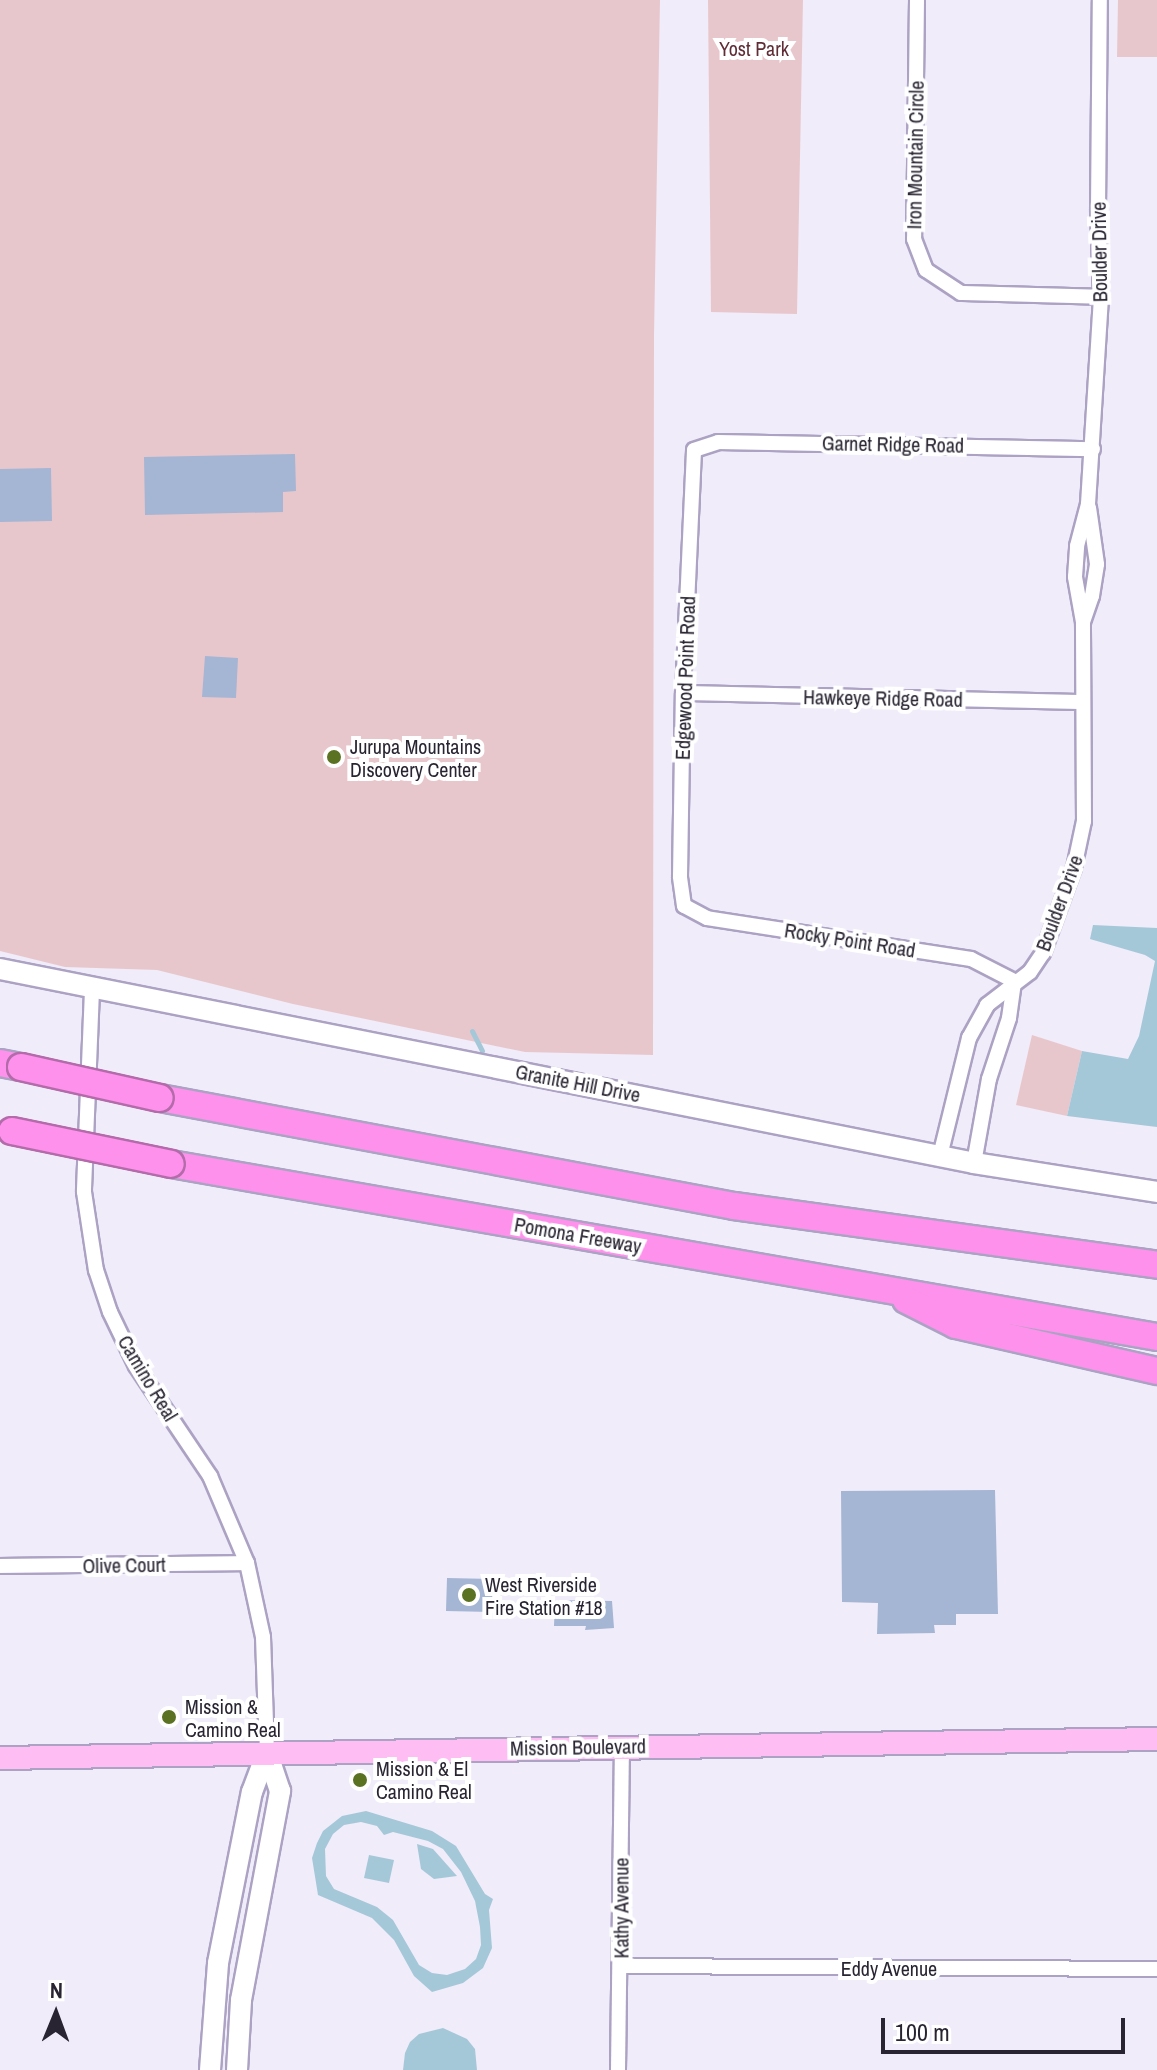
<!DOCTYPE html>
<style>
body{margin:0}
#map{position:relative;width:1157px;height:2070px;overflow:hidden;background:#f0ecfa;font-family:"Archivo Narrow",sans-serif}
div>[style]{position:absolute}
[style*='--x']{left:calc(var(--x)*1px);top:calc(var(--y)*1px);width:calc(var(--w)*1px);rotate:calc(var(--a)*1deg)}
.green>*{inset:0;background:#e8c7cc}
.water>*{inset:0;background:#a5c8d9}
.stream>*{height:5px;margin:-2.5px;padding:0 2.5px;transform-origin:2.5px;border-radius:2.5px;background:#a5c8d9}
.building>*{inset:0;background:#a5b5d4}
.roads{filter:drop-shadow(2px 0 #aca2c3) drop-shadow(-2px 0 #aca2c3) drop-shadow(0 2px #aca2c3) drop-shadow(0 -2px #aca2c3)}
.street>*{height:14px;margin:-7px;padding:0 7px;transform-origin:7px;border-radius:7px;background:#fff}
.secondary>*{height:20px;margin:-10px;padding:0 10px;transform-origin:10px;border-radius:10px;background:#fff}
.primary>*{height:22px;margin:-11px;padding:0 11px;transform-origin:11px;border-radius:11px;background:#febdf3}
.highway>*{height:26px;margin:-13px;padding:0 13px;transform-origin:13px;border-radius:13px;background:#fe91eb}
.bridges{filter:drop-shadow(2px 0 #b36baa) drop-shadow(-2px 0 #b36baa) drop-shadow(0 2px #b36baa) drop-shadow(0 -2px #b36baa)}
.highway-bridge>*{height:26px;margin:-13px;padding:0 13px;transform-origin:13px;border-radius:13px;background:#fe91eb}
.dots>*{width:22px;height:22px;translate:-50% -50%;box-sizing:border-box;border:4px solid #fff;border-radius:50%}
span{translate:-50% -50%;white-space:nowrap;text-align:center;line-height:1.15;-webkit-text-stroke:8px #fff;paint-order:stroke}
.park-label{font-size:20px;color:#602d37}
.street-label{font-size:20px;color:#282431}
.poi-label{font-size:20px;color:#282431}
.left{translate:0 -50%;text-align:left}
.north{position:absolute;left:16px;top:1974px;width:80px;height:80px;-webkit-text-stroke:6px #fff;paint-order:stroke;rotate:1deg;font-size:22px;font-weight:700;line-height:32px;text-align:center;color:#282431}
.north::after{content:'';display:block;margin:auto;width:28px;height:36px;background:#282431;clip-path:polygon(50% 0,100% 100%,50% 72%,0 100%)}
.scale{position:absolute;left:881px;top:2018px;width:244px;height:36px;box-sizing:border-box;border:4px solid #282431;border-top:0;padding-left:10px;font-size:24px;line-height:28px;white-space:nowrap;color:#282431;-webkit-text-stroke:6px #fff;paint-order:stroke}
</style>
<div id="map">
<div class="green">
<div style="clip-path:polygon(0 0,660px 0,654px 336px,653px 1055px,525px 1052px,293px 1004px,157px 970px,65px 967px,0 951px)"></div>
<div style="clip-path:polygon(708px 0,803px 0,797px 314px,711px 312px)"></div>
<div style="clip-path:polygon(1118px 0,1157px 0,1157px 57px,1117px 57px)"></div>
<div style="clip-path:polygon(1032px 1035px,1082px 1051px,1067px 1116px,1016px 1105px)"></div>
</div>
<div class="water">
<div style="clip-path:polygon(1093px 925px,1157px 928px,1157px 1127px,1067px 1116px,1082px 1051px,1128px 1059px,1139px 1036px,1155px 961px,1145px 955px,1090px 939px)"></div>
<div style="clip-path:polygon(evenodd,366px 1811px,432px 1831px,456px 1846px,485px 1894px,493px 1899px,489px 1910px,492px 1948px,483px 1968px,463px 1983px,432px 1992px,414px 1976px,394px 1940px,372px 1918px,318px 1895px,312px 1858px,317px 1843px,323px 1831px,342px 1816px,366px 1811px,361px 1822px,377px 1826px,384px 1835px,393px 1832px,428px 1841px,443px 1849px,461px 1872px,475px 1901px,480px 1927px,481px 1945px,476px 1959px,465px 1969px,447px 1975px,432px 1973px,419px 1965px,393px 1920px,377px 1907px,334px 1889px,326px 1876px,325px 1849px,333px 1834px,344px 1825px,361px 1822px)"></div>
<div style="clip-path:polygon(417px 1844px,433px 1849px,457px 1876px,434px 1879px,421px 1869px)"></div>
<div style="clip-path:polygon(369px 1855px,394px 1860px,389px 1883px,364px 1878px)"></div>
<div style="clip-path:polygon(443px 2028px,467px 2039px,475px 2049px,477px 2070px,403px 2070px,405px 2053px,410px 2042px,419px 2034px)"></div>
</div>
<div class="stream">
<div style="--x:472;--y:1031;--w:22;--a:63"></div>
</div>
<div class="building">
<div style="clip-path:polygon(295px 454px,296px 491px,283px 492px,283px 512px,145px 515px,144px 457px)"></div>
<div style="clip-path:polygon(51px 468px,52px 521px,0 522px,0 469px)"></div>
<div style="clip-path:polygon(205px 656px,238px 658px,236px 698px,202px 697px)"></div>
<div style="clip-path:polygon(995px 1490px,998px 1614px,956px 1614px,956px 1625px,934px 1625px,935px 1633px,877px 1634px,878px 1603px,842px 1602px,841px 1491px)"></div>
<div style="clip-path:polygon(447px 1578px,493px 1579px,492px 1612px,446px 1611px)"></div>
<div style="clip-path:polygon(555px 1600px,612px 1601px,614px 1628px,585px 1630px,586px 1626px,554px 1626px)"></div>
</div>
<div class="roads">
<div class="street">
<div style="--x:917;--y:0;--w:239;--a:90.7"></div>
<div style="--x:914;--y:239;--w:33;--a:69"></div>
<div style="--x:926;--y:270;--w:42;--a:33.3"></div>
<div style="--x:961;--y:293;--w:140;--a:1.6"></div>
<div style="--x:1083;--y:622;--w:28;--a:-71"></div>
<div style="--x:1092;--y:596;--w:32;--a:-81"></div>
<div style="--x:1097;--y:564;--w:57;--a:-98.1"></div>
<div style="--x:683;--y:693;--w:400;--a:1.3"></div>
<div style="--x:1014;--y:981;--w:48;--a:-152.9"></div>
<div style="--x:971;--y:959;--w:267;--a:-171.2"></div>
<div style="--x:707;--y:918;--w:26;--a:-152"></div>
<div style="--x:684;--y:906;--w:30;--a:-98"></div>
<div style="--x:680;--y:876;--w:183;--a:-89.1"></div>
<div style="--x:683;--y:693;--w:243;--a:-87.4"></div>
<div style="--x:694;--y:450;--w:25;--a:-18"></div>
<div style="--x:718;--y:442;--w:375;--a:1.1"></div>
<div style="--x:92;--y:990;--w:202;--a:92.3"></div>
<div style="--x:84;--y:1192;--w:79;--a:81.3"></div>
<div style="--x:96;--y:1270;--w:44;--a:71.6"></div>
<div style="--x:110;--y:1312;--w:60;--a:64.3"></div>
<div style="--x:136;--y:1366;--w:133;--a:56.1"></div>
<div style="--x:210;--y:1476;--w:95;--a:67"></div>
<div style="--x:247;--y:1563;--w:76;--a:77.8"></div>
<div style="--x:263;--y:1637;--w:115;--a:88"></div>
<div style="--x:940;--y:1156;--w:122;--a:-76.2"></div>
<div style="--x:969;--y:1038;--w:38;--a:-61"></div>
<div style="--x:987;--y:1005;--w:54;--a:-37.5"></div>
<div style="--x:1030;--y:972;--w:23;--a:-56"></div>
<div style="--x:1043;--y:953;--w:90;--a:-70"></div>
<div style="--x:1074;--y:868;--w:48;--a:-78"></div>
<div style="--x:1084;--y:821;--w:199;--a:-90.3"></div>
<div style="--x:1083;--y:622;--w:46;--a:-100.1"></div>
<div style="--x:1075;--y:577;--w:31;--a:-86"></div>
<div style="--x:1077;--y:546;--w:43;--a:-75.3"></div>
<div style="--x:1088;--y:504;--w:207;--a:-86.4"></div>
<div style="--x:1101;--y:297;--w:88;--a:-92"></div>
<div style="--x:1098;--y:209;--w:209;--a:-89.5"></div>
<div style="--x:974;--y:1163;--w:85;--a:-79.9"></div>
<div style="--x:989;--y:1079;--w:64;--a:-71.8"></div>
<div style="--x:1009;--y:1018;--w:37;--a:-82"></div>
<div style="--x:0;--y:1566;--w:247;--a:-0.7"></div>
<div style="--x:621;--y:1966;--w:536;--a:0.32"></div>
<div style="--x:618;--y:2070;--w:324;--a:-89.3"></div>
</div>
<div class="secondary">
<div style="--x:0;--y:969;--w:993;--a:11.26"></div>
<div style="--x:974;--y:1163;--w:185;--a:9"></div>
<div style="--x:210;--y:2070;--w:107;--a:-85.7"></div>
<div style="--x:218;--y:1963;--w:174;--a:-78.8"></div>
<div style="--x:252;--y:1792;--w:43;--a:-69.4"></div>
<div style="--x:237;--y:2070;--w:70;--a:-86.7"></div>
<div style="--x:241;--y:2000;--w:213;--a:-79.4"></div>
<div style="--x:280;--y:1791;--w:41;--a:-108.4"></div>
</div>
<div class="primary">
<div style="--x:0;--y:1758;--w:1157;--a:-0.94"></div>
</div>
<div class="highway">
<div style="--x:0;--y:1063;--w:21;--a:11"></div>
<div style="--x:160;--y:1098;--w:584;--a:10.66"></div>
<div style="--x:734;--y:1206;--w:427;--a:7.9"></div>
<div style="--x:171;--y:1164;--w:1001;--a:9.95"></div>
<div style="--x:906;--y:1300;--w:56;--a:26.6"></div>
<div style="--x:956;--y:1325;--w:206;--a:12.9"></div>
</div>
</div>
<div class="bridges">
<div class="highway-bridge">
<div style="--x:21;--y:1067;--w:142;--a:12.6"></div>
<div style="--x:12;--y:1131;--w:162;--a:11.7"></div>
</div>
</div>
<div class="dots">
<div style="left:334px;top:757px;background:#5b7223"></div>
<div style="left:469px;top:1595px;background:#5b7223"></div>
<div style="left:169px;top:1717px;background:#5b7223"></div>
<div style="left:360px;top:1780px;background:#5b7223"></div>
</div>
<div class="park-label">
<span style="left:754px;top:48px">Yost Park</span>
</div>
<div class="street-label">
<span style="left:915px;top:155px;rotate:-89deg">Iron Mountain Circle</span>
<span style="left:1099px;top:252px;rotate:-91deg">Boulder Drive</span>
<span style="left:893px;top:444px;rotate:1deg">Garnet Ridge Road</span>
<span style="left:685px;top:678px;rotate:-88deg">Edgewood Point Road</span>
<span style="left:883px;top:698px;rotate:1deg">Hawkeye Ridge Road</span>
<span style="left:1059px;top:903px;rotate:-70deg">Boulder Drive</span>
<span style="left:850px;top:940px;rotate:9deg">Rocky Point Road</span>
<span style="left:578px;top:1083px;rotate:11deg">Granite Hill Drive</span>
<span style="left:578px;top:1235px;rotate:10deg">Pomona Freeway</span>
<span style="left:148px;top:1378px;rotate:59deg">Camino Real</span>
<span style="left:124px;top:1565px;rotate:-1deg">Olive Court</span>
<span style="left:578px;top:1747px;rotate:-1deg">Mission Boulevard</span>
<span style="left:621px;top:1908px;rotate:-90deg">Kathy Avenue</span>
<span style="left:889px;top:1968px">Eddy Avenue</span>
</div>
<div class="poi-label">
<span class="left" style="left:350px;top:758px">Jurupa Mountains<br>Discovery Center</span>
<span class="left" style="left:485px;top:1596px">West Riverside<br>Fire Station #18</span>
<span class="left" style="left:185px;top:1718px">Mission &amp;<br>Camino Real</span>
<span class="left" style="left:376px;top:1780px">Mission &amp; El<br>Camino Real</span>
</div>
<div class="north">N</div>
<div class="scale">100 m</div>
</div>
